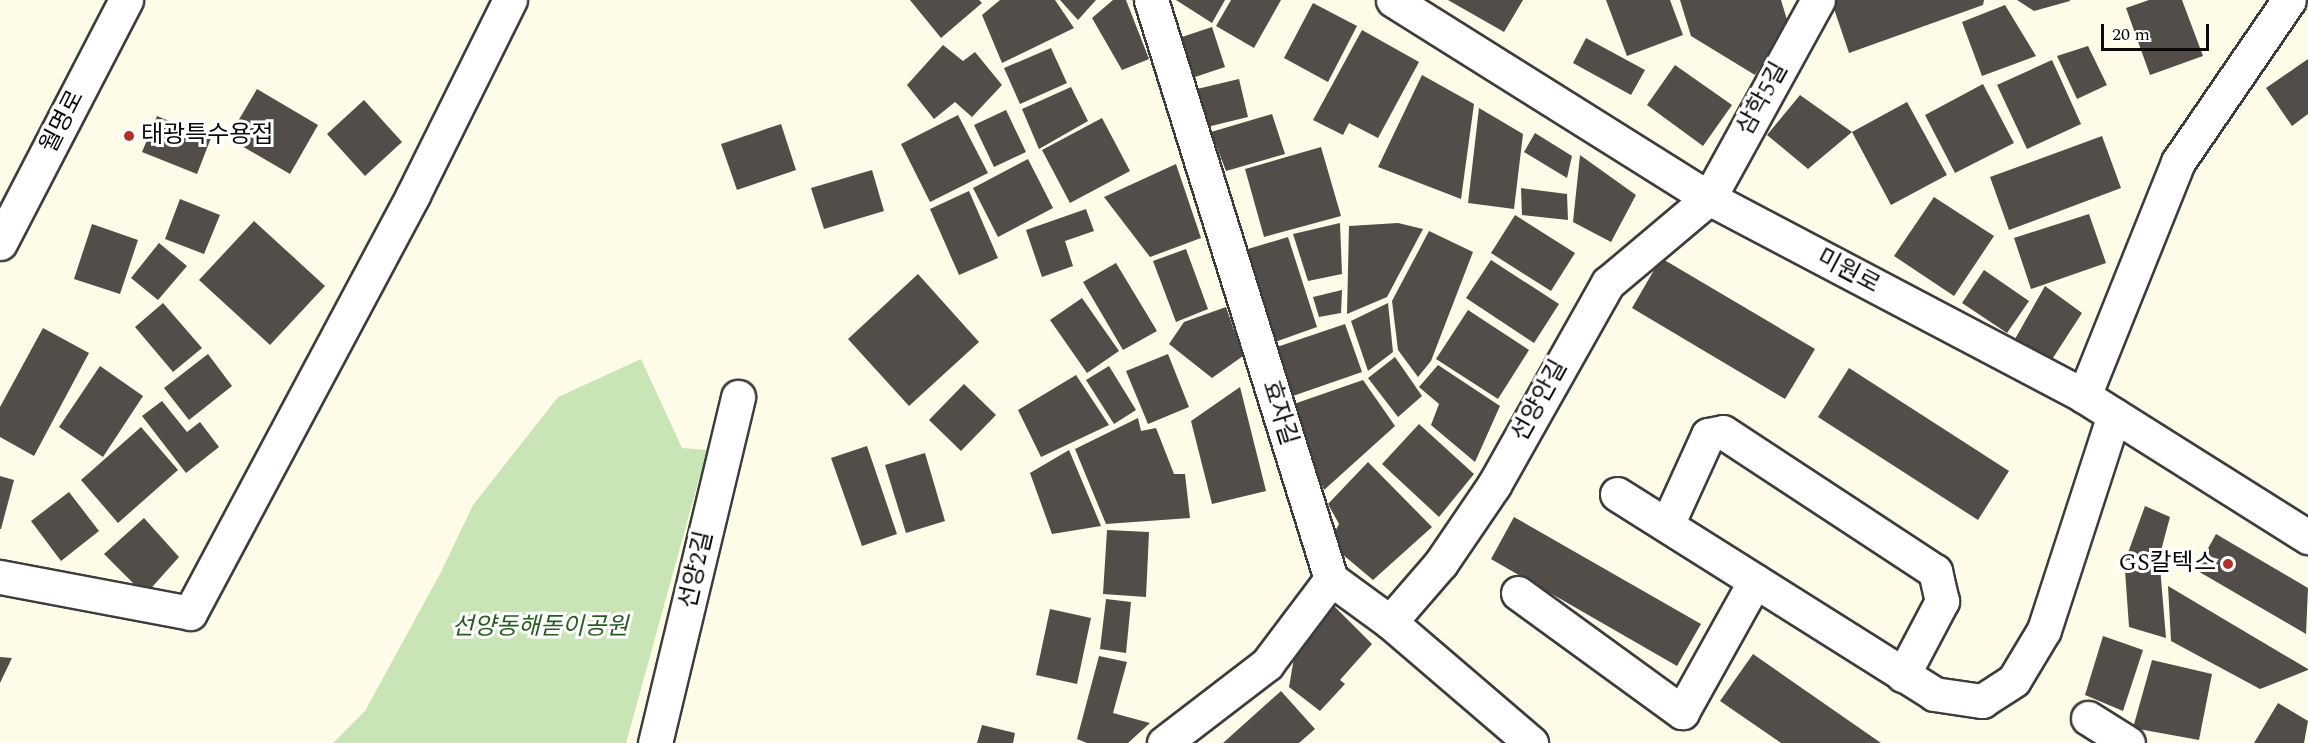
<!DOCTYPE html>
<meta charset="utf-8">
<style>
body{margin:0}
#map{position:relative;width:2308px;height:743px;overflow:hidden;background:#fefce9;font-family:Spectral,"Noto Sans KR",serif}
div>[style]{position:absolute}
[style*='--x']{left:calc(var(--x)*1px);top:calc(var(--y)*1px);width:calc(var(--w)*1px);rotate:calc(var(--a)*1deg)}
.green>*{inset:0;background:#cae5b5}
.building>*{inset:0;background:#524d48}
.roads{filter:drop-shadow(2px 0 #3d3d3d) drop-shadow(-2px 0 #3d3d3d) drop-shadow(0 2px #3d3d3d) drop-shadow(0 -2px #3d3d3d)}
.minor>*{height:33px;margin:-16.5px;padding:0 16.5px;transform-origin:16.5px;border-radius:16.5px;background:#fff}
.dots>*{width:16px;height:16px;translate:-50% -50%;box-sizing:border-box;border:3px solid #fff;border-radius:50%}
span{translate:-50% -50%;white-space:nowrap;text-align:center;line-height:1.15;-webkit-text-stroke:6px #fff;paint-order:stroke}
.street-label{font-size:24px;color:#0a0a0a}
.poi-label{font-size:24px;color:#0a0a0a}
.left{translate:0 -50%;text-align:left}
.right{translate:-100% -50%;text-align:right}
.park-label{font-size:24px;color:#265d1f;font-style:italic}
.scale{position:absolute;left:2101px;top:24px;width:108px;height:27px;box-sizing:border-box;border:3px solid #0a0a0a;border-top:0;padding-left:8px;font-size:18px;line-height:21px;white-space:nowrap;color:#0a0a0a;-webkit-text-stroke:4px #fff;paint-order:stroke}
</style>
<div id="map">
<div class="green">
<div style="clip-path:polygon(641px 359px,682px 448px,707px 450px,626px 743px,333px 743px,365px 711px,441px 572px,473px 505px,558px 397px)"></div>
</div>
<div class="building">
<div style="clip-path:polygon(910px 0,979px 0,982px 3px,941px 38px)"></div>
<div style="clip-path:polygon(1000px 0,1055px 0,1074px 28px,1002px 63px,982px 15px)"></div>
<div style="clip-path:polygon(1060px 0,1096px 0,1078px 20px)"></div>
<div style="clip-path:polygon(1113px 0,1126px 0,1149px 59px,1122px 70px,1092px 18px)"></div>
<div style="clip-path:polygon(1176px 0,1225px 0,1212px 23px)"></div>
<div style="clip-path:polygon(1231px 0,1281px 0,1254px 48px,1216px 26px)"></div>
<div style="clip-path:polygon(1448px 0,1523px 0,1504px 32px)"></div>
<div style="clip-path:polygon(1606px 0,1670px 0,1683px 35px,1627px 56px)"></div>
<div style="clip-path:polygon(1680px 0,1781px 0,1788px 23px,1755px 75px,1691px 36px)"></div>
<div style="clip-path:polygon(1831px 0,1984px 0,1983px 5px,1849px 53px)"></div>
<div style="clip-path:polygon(2017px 0,2070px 0,2070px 1px,2034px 11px)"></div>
<div style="clip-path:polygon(2149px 0,2182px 0,2203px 56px,2150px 75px,2126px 8px)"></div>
<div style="clip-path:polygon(1313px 3px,1357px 26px,1328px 82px,1284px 58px)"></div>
<div style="clip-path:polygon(2005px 5px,2036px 56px,1982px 76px,1962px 22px)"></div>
<div style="clip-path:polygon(1212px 27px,1225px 67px,1186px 80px,1173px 40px)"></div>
<div style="clip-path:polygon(1362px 30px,1419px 62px,1378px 138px,1349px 123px,1343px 135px,1313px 120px)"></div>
<div style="clip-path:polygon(1586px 38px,1645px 70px,1631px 95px,1573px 63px)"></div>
<div style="clip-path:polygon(943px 45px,963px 61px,975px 52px,1002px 85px,972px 117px,955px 102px,934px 119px,907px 85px)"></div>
<div style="clip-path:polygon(2088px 46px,2107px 85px,2077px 99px,2057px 56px)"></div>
<div style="clip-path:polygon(1051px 48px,1067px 83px,1020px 104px,1004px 68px)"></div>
<div style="clip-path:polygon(2308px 59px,2308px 114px,2292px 126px,2266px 88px)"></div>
<div style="clip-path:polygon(2052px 60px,2081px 124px,2027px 149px,1997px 85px)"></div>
<div style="clip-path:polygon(1675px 65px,1732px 105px,1703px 146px,1647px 105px)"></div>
<div style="clip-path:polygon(1422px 75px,1474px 104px,1461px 199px,1378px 167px)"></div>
<div style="clip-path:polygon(1239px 79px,1248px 117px,1207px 127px,1197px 89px)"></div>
<div style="clip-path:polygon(1983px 84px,2014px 143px,1955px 173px,1925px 115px)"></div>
<div style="clip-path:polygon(1071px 87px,1088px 121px,1039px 149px,1022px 109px)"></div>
<div style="clip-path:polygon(257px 89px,318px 125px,290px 174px,228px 138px)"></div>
<div style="clip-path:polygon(1800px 95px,1852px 132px,1808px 169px,1767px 135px)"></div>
<div style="clip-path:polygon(364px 100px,402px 142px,365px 176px,327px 134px)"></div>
<div style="clip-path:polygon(1907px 102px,1947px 175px,1891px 205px,1852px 132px)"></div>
<div style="clip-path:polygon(1479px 108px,1523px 134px,1514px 209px,1468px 203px)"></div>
<div style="clip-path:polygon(1006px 110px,1026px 152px,994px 167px,974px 125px)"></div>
<div style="clip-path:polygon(1272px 114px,1285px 154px,1226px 171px,1211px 132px)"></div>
<div style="clip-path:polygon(958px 115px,988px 173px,930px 202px,901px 144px)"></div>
<div style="clip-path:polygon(157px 116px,211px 138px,197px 174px,142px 152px)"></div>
<div style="clip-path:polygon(1102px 118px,1130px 171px,1070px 203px,1042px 150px)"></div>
<div style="clip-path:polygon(781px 124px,796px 170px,737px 190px,721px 144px)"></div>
<div style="clip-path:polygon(1535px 133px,1572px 156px,1567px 178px,1524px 152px)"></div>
<div style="clip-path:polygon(2102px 136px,2121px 188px,2009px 230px,1990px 177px)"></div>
<div style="clip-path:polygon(1321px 147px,1341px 216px,1264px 237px,1245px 169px)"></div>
<div style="clip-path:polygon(1580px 155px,1636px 195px,1611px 242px,1573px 222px)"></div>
<div style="clip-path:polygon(1028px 159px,1053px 208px,998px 237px,973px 188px)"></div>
<div style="clip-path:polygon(1176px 164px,1201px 238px,1150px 257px,1104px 197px)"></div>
<div style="clip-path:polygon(872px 170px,884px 211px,824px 229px,811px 188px)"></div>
<div style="clip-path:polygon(1521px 188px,1567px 194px,1568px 220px,1522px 215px)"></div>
<div style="clip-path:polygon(969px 191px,998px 258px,959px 275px,930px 209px)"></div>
<div style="clip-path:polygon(1934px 197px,1994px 236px,1954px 296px,1894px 256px)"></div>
<div style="clip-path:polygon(180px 199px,220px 215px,204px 254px,165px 239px)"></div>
<div style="clip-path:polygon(1086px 209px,1094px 231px,1065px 241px,1073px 266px,1042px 277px,1026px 230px)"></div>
<div style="clip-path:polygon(2089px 214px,2106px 263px,2031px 289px,2014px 238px)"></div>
<div style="clip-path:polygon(1515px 215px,1575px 253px,1551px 291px,1491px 253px)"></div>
<div style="clip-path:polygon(254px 221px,325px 286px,270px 345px,199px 280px)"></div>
<div style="clip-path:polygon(1340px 223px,1342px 274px,1308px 281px,1293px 234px)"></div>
<div style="clip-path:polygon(1398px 223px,1423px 229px,1387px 297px,1347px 314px,1349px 226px)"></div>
<div style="clip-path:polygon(92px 224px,138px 240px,120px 294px,74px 279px)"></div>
<div style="clip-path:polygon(1429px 231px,1473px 252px,1431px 361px,1418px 377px,1398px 350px,1392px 301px)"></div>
<div style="clip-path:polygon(1288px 237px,1317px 327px,1269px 344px,1238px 252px)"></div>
<div style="clip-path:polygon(159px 243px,187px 266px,158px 300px,131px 278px)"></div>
<div style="clip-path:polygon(1186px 249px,1208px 309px,1176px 322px,1153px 261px)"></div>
<div style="clip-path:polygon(1661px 258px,1815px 349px,1785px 399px,1632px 308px)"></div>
<div style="clip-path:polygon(1491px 260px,1559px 304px,1534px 343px,1466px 298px)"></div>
<div style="clip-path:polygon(1116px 263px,1157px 331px,1123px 350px,1083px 282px)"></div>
<div style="clip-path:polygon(1984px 270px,2029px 301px,2007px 333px,1962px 303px)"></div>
<div style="clip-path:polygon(918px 274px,979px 342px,909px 406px,848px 339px)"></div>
<div style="clip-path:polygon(2045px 286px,2082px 313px,2051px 361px,2015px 339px)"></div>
<div style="clip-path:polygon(1342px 290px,1341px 313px,1319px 317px,1313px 297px)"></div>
<div style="clip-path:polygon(1082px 298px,1119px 351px,1087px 373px,1050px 320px)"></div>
<div style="clip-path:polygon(163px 303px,202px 348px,173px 372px,135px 327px)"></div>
<div style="clip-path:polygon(1388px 303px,1393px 352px,1368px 371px,1351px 321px)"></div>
<div style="clip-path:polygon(1226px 307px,1243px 356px,1212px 378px,1169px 344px,1184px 322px)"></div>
<div style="clip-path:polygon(1468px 310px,1529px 350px,1498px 399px,1436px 359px)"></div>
<div style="clip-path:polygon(1345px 324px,1362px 372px,1287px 398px,1271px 349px)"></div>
<div style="clip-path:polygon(43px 328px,89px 353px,34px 456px,0 437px,0 407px)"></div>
<div style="clip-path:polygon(208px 354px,232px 386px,189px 420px,164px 388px)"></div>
<div style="clip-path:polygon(1168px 354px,1189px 407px,1148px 424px,1126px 371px)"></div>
<div style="clip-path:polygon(1395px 357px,1422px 396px,1398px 417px,1368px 378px)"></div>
<div style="clip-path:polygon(1438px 365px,1500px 406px,1475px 462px,1431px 425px,1439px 404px,1419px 387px)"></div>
<div style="clip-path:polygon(100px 366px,143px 396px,103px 457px,59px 427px)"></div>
<div style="clip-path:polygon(1109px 366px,1136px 410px,1114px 424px,1086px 380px)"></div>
<div style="clip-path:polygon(1849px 368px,2009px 471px,1978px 520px,1818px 417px)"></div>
<div style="clip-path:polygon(1076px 375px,1109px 425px,1041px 457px,1018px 410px)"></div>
<div style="clip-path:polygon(1363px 380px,1395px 426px,1324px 490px,1291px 405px)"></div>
<div style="clip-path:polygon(964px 384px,996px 415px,961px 451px,929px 420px)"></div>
<div style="clip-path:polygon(1240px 387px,1266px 491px,1212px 504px,1191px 421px)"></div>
<div style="clip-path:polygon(162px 401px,187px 432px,200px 422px,219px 447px,186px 473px,142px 416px)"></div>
<div style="clip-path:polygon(1138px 418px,1141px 431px,1156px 428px,1174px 474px,1185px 474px,1190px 518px,1106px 524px,1075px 449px)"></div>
<div style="clip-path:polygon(1419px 424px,1474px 474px,1439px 517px,1382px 464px)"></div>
<div style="clip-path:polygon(141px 427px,178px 470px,118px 523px,81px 480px)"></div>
<div style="clip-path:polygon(867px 446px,897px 534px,862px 546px,831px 458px)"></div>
<div style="clip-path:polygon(1069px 450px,1101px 526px,1052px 534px,1030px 473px)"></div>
<div style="clip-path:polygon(925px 453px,945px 521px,906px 533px,885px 465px)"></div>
<div style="clip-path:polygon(1368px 462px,1432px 527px,1373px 580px,1329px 543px,1339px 524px,1328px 504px)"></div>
<div style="clip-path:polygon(0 476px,14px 480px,1px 529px,0 529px)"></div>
<div style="clip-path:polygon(69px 492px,99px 531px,61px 561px,31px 521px)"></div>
<div style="clip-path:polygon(2145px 506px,2170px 517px,2159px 558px,2125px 561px)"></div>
<div style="clip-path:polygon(1514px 517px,1701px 624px,1677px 666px,1491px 559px)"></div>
<div style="clip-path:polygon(144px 518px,179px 557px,145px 595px,104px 554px)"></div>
<div style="clip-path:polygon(1107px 530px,1149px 532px,1146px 597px,1103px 594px)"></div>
<div style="clip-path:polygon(2216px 534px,2308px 588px,2306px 634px,2196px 570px)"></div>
<div style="clip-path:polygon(2160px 567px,2166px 638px,2129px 627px,2125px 570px)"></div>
<div style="clip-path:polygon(2168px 586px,2308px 669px,2308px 670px,2260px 689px,2171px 641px)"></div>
<div style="clip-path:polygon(1106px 599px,1131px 602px,1126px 653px,1100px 649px)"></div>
<div style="clip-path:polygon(1329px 601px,1372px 644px,1340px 680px,1345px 684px,1320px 711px,1289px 687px,1296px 646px)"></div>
<div style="clip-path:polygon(1050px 609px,1091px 618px,1077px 684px,1036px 675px)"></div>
<div style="clip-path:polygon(2103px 636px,2143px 650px,2123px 711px,2085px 695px)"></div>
<div style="clip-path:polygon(1753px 654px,1881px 743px,1781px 743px,1720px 701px)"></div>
<div style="clip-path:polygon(1099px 656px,1127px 662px,1113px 713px,1150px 723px,1128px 743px,1087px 743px,1077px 739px)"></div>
<div style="clip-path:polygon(0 657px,12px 658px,0 683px)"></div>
<div style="clip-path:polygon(2152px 660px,2212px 674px,2199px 740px,2133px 728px)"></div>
<div style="clip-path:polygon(1281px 691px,1315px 729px,1299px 743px,1223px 743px)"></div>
<div style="clip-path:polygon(2278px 703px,2308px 721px,2304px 743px,2254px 743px)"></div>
<div style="clip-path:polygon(982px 725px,1015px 733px,1013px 743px,977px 743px)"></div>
</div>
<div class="roads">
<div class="minor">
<div style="--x:1151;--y:0;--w:606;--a:72.73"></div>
<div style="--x:1331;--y:579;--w:73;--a:36.1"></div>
<div style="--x:1390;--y:622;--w:186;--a:40.6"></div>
<div style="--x:1393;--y:0;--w:373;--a:32.1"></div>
<div style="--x:1709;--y:198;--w:424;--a:27.8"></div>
<div style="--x:2084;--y:396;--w:265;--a:32.2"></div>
<div style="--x:0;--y:243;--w:274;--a:-62.6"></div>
<div style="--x:2084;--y:396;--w:252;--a:-68.1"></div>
<div style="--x:2178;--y:162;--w:196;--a:-55.6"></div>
<div style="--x:1617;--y:494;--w:375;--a:32.2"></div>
<div style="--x:1934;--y:694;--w:49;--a:8.3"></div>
<div style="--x:1982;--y:701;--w:38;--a:-33"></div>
<div style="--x:2014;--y:680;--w:58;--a:-59"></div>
<div style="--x:2044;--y:630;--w:226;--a:-72"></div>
<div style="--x:1667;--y:525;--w:99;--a:-65.5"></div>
<div style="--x:1708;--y:435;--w:15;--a:-11"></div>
<div style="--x:1723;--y:432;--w:254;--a:33.3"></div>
<div style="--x:1935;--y:571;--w:31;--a:77"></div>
<div style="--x:1942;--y:601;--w:84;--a:117.8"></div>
<div style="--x:0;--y:577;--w:193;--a:10.7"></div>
<div style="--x:190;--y:613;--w:474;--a:-61.9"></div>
<div style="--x:413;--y:195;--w:218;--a:-63.6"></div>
<div style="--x:1518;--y:593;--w:203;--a:36"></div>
<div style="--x:1682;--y:712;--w:150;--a:-60.9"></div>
<div style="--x:1390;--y:622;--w:78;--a:-49.2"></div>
<div style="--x:1441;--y:563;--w:94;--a:-55.8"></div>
<div style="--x:1494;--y:485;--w:232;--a:-60.6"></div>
<div style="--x:1608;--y:283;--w:132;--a:-40.1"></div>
<div style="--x:1709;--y:198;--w:226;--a:-61.2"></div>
<div style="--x:2088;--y:718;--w:47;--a:32"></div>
<div style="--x:655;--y:743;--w:356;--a:-76.5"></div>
<div style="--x:1164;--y:743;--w:130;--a:-37.5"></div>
<div style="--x:1267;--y:664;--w:106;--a:-53"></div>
</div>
</div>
<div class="dots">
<div style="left:129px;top:136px;background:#b1322b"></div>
<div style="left:2228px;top:564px;background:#b1322b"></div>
</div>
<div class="street-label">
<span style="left:1763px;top:99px;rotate:-61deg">삼학5길</span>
<span style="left:63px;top:122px;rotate:-63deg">월명로</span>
<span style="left:1848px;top:272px;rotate:28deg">미원로</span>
<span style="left:1540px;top:401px;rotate:-61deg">선양안길</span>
<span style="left:1279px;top:413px;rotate:73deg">효자길</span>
<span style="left:697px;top:570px;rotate:-77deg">선양2길</span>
</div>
<div class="poi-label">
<span class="left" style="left:141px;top:136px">태광특수용접</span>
<span class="right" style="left:2216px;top:564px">GS칼텍스</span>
</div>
<div class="park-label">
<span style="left:540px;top:628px">선양동해돋이공원</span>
</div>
<div class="scale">20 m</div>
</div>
